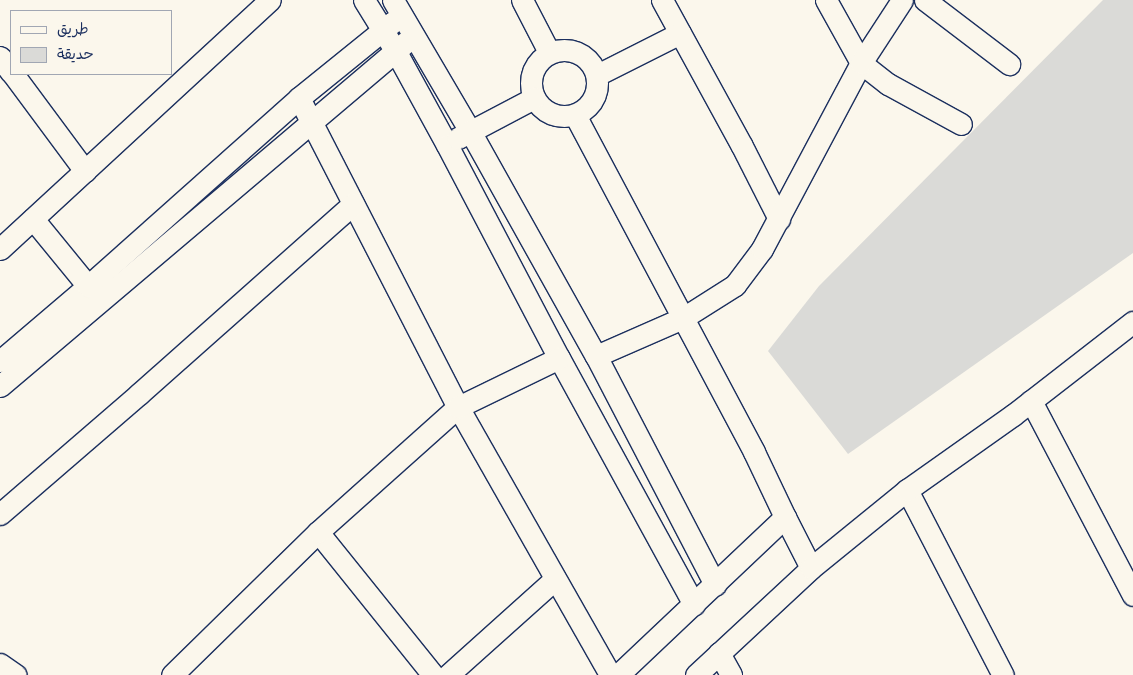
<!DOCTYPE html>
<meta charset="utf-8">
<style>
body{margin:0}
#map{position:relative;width:1133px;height:675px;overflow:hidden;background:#fbf7ec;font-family:"Shantell Sans","Playpen Sans Arabic",sans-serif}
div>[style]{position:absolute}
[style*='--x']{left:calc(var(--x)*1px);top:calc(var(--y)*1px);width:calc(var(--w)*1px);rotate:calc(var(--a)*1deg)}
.green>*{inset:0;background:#dadad7}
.roads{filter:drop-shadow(1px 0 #1b2f5e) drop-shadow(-1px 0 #1b2f5e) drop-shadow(0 1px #1b2f5e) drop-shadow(0 -1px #1b2f5e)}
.minor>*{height:21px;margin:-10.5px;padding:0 10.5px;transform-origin:10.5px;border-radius:10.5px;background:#fbf7ec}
.minor>.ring{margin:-10.5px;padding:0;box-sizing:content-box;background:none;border:21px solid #fbf7ec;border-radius:50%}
span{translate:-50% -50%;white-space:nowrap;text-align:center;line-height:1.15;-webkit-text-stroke:4.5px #fbf7ec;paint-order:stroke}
.legend{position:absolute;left:10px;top:10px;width:162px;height:65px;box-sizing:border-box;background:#fbf7ec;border:1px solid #a1a7b3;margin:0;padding:6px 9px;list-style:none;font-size:15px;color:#1b2f5e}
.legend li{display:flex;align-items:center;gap:10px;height:25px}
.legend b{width:25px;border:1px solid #a1a7b3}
</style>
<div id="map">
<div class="green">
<div style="clip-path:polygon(1103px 0,1133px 0,1133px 253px,848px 454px,768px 351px,819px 286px)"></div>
</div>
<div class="roads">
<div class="minor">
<div style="--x:364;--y:0;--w:59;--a:58.2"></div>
<div style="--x:395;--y:50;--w:108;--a:61.3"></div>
<div style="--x:447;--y:145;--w:241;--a:62.3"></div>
<div style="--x:559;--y:358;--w:281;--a:61.3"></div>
<div style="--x:393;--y:0;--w:152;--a:59.6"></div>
<div style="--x:470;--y:131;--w:258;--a:60.8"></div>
<div style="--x:596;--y:356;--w:258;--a:62.5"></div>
<div style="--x:522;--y:0;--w:59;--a:62.6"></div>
<div style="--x:662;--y:0;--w:166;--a:61.3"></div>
<div style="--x:742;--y:146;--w:82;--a:63.1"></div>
<div style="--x:826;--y:0;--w:72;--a:60.9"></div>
<div style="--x:861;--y:63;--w:34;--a:38"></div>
<div style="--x:888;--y:84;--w:83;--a:28.7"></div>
<div style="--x:925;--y:0;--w:106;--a:37.3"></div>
<div class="ring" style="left:531px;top:50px;width:45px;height:45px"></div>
<div style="--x:0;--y:57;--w:19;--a:54"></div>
<div style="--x:13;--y:74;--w:121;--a:53.4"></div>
<div style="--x:597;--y:75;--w:93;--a:-26.8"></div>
<div style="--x:299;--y:98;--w:348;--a:62.8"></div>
<div style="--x:458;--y:407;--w:308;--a:60.4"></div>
<div style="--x:575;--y:115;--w:382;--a:62"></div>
<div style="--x:754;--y:452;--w:72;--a:64.5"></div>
<div style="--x:458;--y:138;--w:86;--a:-27.8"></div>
<div style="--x:33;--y:219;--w:99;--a:50.7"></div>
<div style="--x:0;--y:249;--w:367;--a:-42.7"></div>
<div style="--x:596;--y:356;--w:95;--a:-23.6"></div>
<div style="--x:683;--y:318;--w:62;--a:-32.4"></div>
<div style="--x:735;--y:285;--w:45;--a:-53.1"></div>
<div style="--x:762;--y:249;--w:211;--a:-62"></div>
<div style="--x:861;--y:63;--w:75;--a:-56.9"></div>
<div style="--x:0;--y:361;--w:116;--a:-40.4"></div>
<div style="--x:88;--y:286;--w:283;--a:-41.7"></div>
<div style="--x:299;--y:98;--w:121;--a:-39"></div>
<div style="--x:0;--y:386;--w:532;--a:-40.27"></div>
<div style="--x:1031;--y:401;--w:219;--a:62.3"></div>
<div style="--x:907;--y:490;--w:208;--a:62.6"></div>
<div style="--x:0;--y:514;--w:184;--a:-40.8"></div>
<div style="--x:139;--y:394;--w:286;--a:-41.6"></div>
<div style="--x:318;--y:532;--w:184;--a:51.2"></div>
<div style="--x:719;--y:653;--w:25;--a:61"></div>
<div style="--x:0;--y:664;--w:19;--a:35"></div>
<div style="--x:172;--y:675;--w:204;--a:-44.4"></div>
<div style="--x:318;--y:532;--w:188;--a:-41.8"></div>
<div style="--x:458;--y:407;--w:112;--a:-25.9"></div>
<div style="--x:448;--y:675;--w:144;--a:-41.9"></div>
<div style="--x:618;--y:675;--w:230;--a:-43.4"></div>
<div style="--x:785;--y:517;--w:57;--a:63"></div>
<div style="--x:696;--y:675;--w:157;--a:-42.9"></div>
<div style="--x:811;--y:568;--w:124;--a:-39.1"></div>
<div style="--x:907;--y:490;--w:130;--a:-35.3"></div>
<div style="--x:1013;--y:415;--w:152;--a:-37.8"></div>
</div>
</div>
<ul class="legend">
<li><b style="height:6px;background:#fbf7ec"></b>طريق</li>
<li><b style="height:14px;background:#dadad7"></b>حديقة</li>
</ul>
</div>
